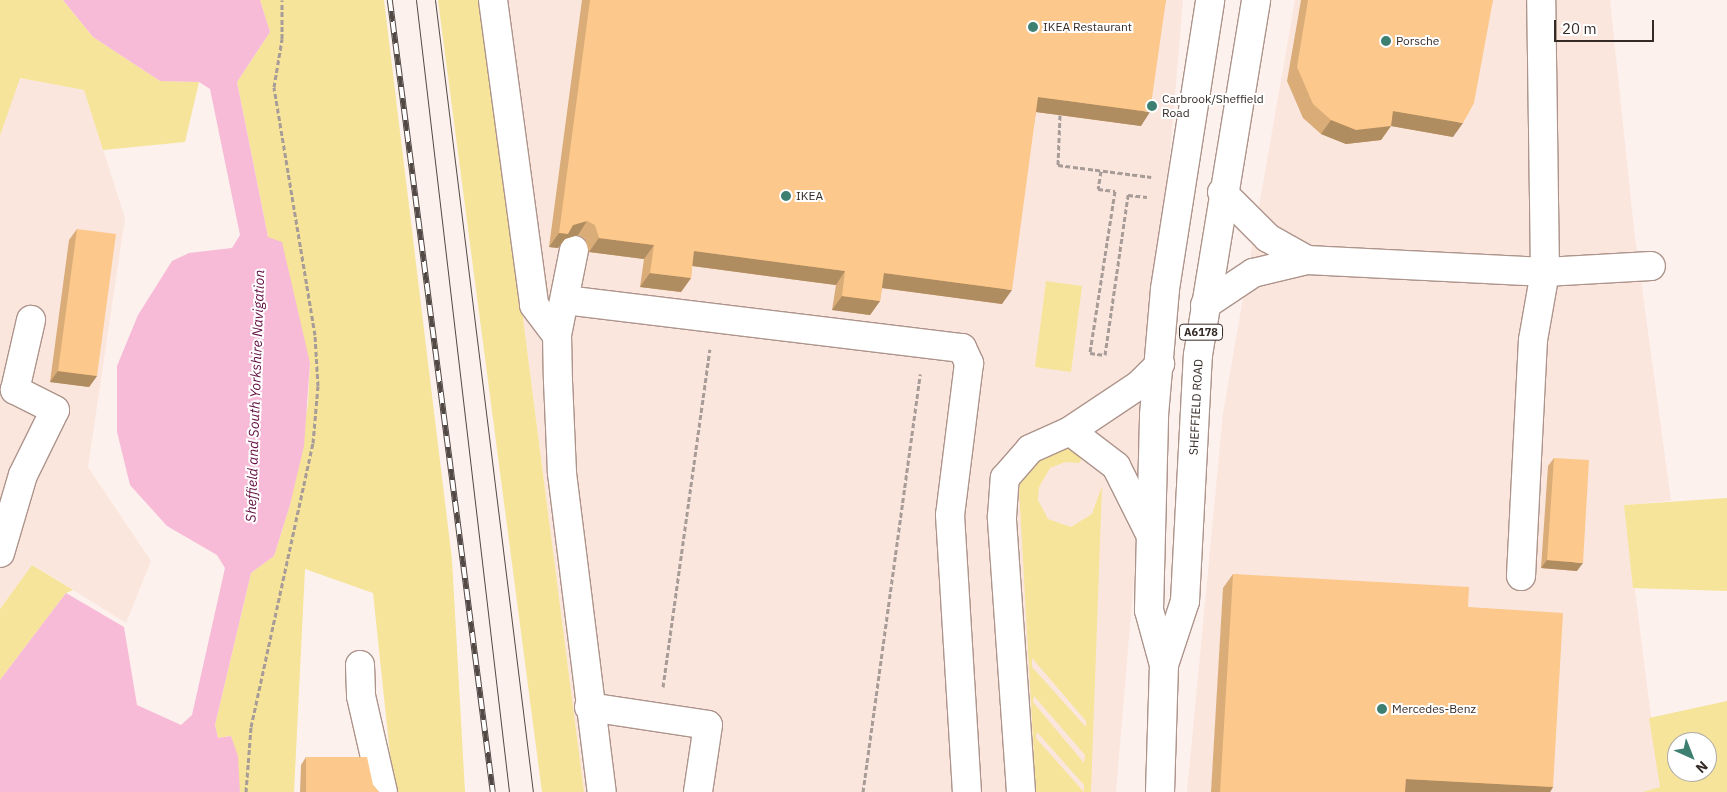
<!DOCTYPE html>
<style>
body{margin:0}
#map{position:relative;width:1727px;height:792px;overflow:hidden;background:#fcf1ed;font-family:"IBM Plex Sans",sans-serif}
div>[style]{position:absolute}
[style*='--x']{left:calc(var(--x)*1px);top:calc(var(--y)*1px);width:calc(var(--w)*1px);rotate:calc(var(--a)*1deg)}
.built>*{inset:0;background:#fbe6de}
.green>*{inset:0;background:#f5e499}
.water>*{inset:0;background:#f7bbd7}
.path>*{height:3px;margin-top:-1.5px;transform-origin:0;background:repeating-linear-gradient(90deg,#a79c98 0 5px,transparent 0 7.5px)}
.roads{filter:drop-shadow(1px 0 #ad948b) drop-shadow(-1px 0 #ad948b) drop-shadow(0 1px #ad948b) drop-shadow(0 -1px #ad948b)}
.minor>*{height:28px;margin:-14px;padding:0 14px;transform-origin:14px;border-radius:14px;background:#fff}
.major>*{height:28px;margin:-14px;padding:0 14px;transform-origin:14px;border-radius:14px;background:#fff}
.tram>*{height:1px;margin:-0.5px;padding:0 0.5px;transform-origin:0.5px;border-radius:0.5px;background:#524844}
.rail>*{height:5.5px;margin-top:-2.75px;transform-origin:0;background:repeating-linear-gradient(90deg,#fff 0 11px,#524844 0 22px);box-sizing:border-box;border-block:1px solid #524844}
.wall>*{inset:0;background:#d9ac78}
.shaded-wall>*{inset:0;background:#b08c61}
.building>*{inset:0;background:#fcc88b}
.dots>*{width:14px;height:14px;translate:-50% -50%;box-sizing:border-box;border:2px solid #fff;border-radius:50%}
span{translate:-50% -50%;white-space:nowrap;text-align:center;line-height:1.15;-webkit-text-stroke:4px #fff;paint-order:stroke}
.shield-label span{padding:1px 4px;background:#fff;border:1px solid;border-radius:4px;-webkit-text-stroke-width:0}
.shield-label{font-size:11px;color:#342a26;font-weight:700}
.poi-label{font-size:12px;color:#342a26}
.left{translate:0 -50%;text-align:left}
.street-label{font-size:12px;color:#342a26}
.water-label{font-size:14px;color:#620d41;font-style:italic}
.north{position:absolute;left:1667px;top:732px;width:50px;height:50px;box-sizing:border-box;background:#fff;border:1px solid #aeaaa8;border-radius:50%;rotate:136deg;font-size:14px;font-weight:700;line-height:20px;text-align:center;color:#342a26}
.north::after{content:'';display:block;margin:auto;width:18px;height:22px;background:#3d7f71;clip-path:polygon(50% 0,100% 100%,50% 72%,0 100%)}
.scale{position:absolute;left:1554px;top:20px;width:100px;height:22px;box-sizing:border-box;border:2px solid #342a26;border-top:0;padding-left:6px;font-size:15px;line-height:18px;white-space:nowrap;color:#342a26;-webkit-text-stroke:4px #fff;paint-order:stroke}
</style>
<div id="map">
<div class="built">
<div style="clip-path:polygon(482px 0,1183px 0,1116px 792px,584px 792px)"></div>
<div style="clip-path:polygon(1295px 0,1610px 0,1634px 229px,1671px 501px,1624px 505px,1660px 787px,1643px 792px,1187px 792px,1223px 413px)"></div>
<div style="clip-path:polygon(19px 78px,84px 90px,125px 218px,88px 467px,151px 561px,126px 623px,33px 565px,0 609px,0 136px)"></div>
</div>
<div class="green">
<div style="clip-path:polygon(0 0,63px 0,93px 37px,160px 81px,199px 82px,185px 142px,103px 150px,84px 90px,20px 78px,0 136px)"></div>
<div style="clip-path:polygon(260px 0,384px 0,452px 560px,465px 792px,394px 792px,373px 593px,305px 569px,294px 792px,240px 792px,231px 736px,218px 738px,215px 725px,251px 573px,274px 556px,290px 505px,308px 404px,310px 363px,268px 237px,237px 82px,270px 32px)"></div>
<div style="clip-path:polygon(438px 0,482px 0,584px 792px,542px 792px)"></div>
<div style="clip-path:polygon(1046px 281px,1082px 286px,1071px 372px,1035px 367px)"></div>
<div style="clip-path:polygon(evenodd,1068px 446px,1086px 451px,1079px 463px,1065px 462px,1050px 468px,1039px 487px,1038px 500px,1048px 519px,1071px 527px,1092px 514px,1102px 486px,1091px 792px,1036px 792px,1019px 489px,1023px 473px,1038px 456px,1068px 446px,1032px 658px,1086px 721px,1086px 727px,1032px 667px,1032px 658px,1068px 446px,1034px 696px,1085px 755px,1084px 763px,1033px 702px,1034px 696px,1068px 446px,1037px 732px,1084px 785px,1084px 792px,1036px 738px,1037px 732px)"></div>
<div style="clip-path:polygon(1727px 498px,1727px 591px,1633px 588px,1624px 505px)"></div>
<div style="clip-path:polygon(32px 565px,73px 590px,66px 593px,0 680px,0 609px)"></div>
<div style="clip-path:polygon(evenodd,1727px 701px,1727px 792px,1643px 792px,1660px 787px,1649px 718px,1727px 701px,1677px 742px,1707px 742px,1707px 772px,1677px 772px,1677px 742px)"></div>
</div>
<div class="water">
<div style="clip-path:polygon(63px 0,260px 0,270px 32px,237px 82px,268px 237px,282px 242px,310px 363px,304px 446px,290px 505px,274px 556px,251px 573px,215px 725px,218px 738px,231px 736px,238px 756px,240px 792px,0 792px,0 680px,66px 593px,124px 627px,137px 705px,181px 725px,192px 715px,225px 568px,217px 555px,167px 526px,130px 485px,117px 432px,117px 366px,138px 315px,172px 261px,189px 253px,232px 248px,240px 235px,210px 89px,199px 82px,160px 81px,93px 37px)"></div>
</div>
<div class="path">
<div style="--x:1060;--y:115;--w:50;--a:92.3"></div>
<div style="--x:1058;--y:165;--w:94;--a:7.4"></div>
<div style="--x:1101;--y:171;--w:18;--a:99"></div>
<div style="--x:1098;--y:189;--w:17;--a:7"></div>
<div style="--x:1115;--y:191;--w:164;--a:98.8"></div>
<div style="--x:1090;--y:353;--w:15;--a:8"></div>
<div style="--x:1105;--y:355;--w:162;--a:-81.8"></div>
<div style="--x:1128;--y:195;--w:19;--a:6"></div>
<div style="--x:663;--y:687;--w:341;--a:-82.1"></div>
<div style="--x:246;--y:792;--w:65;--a:-85.6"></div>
<div style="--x:251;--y:727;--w:291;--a:-77.7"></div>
<div style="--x:313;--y:443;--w:57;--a:-85"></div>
<div style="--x:318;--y:386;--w:51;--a:-93.4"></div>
<div style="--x:315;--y:335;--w:251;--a:-99.4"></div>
<div style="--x:274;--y:87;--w:49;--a:-80.5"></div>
<div style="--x:282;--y:39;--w:39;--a:-90"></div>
<div style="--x:863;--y:792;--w:422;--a:-82.2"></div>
</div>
<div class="roads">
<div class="minor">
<div style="--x:493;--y:0;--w:308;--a:82.3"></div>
<div style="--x:534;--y:305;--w:38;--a:53"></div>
<div style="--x:574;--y:250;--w:87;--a:101.3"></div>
<div style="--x:557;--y:335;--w:46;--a:88.8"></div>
<div style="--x:558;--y:381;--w:92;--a:87.5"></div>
<div style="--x:562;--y:473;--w:321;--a:82.9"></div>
<div style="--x:1307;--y:260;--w:238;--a:2.9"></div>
<div style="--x:1545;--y:272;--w:106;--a:-3.2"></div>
<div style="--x:565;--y:300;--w:400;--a:6.9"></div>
<div style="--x:962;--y:348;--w:17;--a:65"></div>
<div style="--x:969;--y:363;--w:153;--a:97.1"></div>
<div style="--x:950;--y:515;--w:278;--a:86.5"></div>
<div style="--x:1205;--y:305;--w:58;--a:-33.7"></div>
<div style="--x:1253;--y:273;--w:56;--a:-13.5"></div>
<div style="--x:1307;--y:260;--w:45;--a:-150.6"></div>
<div style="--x:1268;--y:238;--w:65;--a:-135"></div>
<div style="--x:1070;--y:431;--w:58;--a:37.3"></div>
<div style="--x:1116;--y:466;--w:76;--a:63.4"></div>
<div style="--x:0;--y:553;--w:81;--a:-73.6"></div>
<div style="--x:23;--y:475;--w:72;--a:-63.8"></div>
<div style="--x:55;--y:410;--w:45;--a:-153.4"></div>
<div style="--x:15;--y:390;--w:72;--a:-77.1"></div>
<div style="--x:1521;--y:576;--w:236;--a:-87.1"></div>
<div style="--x:1533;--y:340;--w:69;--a:-80"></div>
<div style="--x:1545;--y:272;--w:272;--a:-90.8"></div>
<div style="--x:360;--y:665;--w:31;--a:88"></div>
<div style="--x:361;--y:696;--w:98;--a:77.1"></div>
<div style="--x:589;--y:707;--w:120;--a:8.6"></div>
<div style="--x:708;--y:725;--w:68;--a:98.5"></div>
<div style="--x:1021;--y:792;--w:276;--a:-94"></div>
<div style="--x:1002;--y:517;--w:39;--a:-86"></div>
<div style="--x:1005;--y:478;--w:38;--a:-49"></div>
<div style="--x:1030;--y:449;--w:44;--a:-24.2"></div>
<div style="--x:1070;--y:431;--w:83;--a:-33.7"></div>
<div style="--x:1139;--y:385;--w:30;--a:-45"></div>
</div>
<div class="major">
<div style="--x:1164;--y:665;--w:57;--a:-105.3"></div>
<div style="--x:1149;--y:610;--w:195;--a:-88.5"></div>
<div style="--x:1154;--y:415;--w:126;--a:-85"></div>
<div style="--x:1165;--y:289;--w:292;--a:-81.1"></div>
<div style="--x:1160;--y:792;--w:127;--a:-88.2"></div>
<div style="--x:1164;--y:665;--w:67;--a:-71.8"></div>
<div style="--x:1185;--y:601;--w:246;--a:-87"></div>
<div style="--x:1198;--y:355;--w:360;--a:-80.7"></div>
</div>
</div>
<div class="tram">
<div style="--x:416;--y:0;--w:797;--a:83.3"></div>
<div style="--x:435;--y:0;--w:798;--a:82.95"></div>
</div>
<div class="rail">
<div style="--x:390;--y:0;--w:799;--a:82.59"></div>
</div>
<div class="wall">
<div style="clip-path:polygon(582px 0,1166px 0,1141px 126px,1036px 112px,1002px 304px,882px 288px,880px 301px,870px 315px,832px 310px,836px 285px,692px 266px,691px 278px,681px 292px,640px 287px,644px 259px,589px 252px,585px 239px,578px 235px,565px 239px,558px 248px,549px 247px)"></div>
<div style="clip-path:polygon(1301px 0,1493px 0,1453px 137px,1391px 126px,1381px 140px,1346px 144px,1321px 134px,1303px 118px,1287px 81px)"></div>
<div style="clip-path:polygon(77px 229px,97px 376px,89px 387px,50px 382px,69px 240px)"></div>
<div style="clip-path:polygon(1554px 458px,1577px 571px,1541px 568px,1548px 466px)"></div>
<div style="clip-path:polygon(1233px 574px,1468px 607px,1553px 787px,1550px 792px,1211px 792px,1223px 588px)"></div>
<div style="clip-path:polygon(306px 757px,373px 785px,379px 792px,300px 792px,301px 765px)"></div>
</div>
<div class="shaded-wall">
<div style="clip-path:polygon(1038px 97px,1150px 112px,1141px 126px,1028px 111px)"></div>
<div style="clip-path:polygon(1393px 111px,1463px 123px,1453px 137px,1391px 126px,1381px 140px,1346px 144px,1321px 134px,1331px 120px)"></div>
<div style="clip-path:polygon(587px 221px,578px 235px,565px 239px,558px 248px,549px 247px,559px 233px,573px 225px)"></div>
<div style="clip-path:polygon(599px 238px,654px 245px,644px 259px,589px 252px)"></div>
<div style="clip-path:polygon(694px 251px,845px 271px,836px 285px,685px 265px)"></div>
<div style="clip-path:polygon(650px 273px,691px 278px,681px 292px,640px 287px)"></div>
<div style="clip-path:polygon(884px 273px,1012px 290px,1002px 304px,874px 287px)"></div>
<div style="clip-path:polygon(842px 296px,880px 301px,870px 315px,832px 310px)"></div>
<div style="clip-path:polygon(58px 371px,97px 376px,89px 387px,50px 382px)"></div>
<div style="clip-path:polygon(1547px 560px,1583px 563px,1577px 571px,1541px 568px)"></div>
<div style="clip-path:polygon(1406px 779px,1553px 787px,1550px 792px,1397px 792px)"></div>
</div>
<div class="building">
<div style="clip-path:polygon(590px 0,1166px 0,1150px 112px,1038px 97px,1012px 290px,884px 273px,880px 301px,842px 296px,845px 271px,694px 251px,691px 278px,650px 273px,654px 245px,599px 238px,595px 225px,587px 221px,573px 225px,568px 234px,559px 233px)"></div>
<div style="clip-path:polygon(1308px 0,1493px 0,1474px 103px,1463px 123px,1393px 111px,1391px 126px,1356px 130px,1331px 120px,1313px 104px,1297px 67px)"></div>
<div style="clip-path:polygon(77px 229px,116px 234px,97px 376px,58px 371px)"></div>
<div style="clip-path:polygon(1554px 458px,1589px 460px,1583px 563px,1547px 560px)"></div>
<div style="clip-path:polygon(1233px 574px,1469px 587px,1468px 607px,1563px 613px,1553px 787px,1406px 779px,1405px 792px,1220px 792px)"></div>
<div style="clip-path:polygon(306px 757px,367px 757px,373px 785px,379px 792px,306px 792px)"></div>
</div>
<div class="dots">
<div style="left:1033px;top:27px;background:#3d7f71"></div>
<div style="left:1386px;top:41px;background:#3d7f71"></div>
<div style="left:1152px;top:106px;background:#3d7f71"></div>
<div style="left:786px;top:196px;background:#3d7f71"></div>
<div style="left:1382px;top:709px;background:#3d7f71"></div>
</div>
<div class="shield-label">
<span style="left:1201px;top:332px">A6178</span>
</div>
<div class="poi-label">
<span class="left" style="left:1043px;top:27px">IKEA Restaurant</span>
<span class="left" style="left:1396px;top:41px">Porsche</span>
<span class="left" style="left:1162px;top:106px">Carbrook/Sheffield<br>Road</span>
<span class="left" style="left:796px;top:196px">IKEA</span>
<span class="left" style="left:1392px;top:709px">Mercedes-Benz</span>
</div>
<div class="street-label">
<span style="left:1196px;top:407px;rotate:-87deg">SHEFFIELD ROAD</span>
</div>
<div class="water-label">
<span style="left:255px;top:396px;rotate:-88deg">Sheffield and South Yorkshire Navigation</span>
</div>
<div class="north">N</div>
<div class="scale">20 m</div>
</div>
